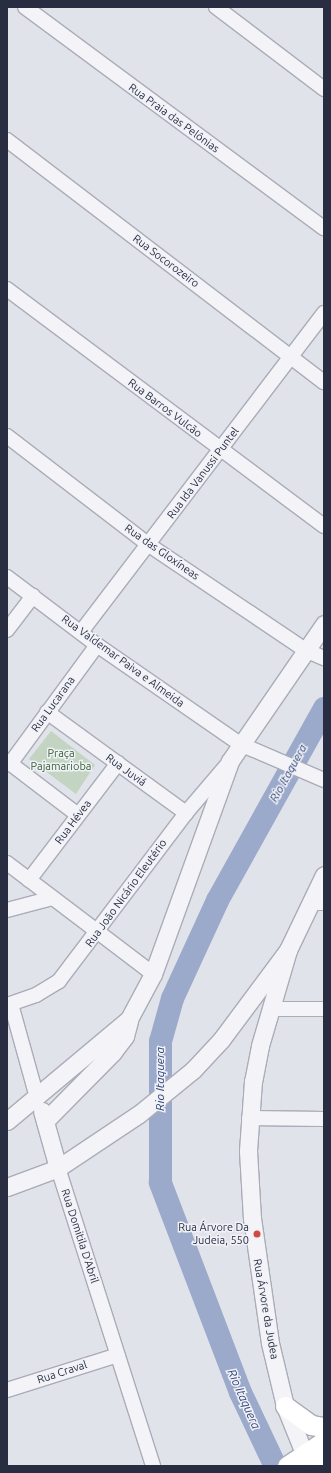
<!DOCTYPE html>
<meta charset="utf-8">
<style>
body{margin:0}
#map{position:relative;width:331px;height:1473px;overflow:hidden;background:#e1e3ea;font-family:Ubuntu,sans-serif}
div>[style]{position:absolute}
[style*='--x']{left:calc(var(--x)*1px);top:calc(var(--y)*1px);width:calc(var(--w)*1px);rotate:calc(var(--a)*1deg)}
.green>*{inset:0;background:#c3d4c2}
.river>*{height:23px;margin:-11.5px;padding:0 11.5px;transform-origin:11.5px;border-radius:11.5px;background:#9ba9cb}
.roads{filter:drop-shadow(1px 0 #aaacb8) drop-shadow(-1px 0 #aaacb8) drop-shadow(0 1px #aaacb8) drop-shadow(0 -1px #aaacb8)}
.minor>*{height:14px;margin:-7px;padding:0 7px;transform-origin:7px;border-radius:7px;background:#f4f4f8}
.tertiary>*{height:17px;margin:-8.5px;padding:0 8.5px;transform-origin:8.5px;border-radius:8.5px;background:#f4f4f8}
.secondary>*{height:19px;margin:-9.5px;padding:0 9.5px;transform-origin:9.5px;border-radius:9.5px;background:#fff}
.dots>*{width:11px;height:11px;translate:-50% -50%;box-sizing:border-box;border:2px solid #f0f2f7;border-radius:50%}
span{translate:-50% -50%;white-space:nowrap;text-align:center;line-height:1.15;-webkit-text-stroke:3px #f0f2f7;paint-order:stroke}
.street-label{font-size:11px;color:#282d42}
.park-label{font-size:11px;color:#355e35}
.poi-label{font-size:11px;color:#282d42}
.right{translate:-100% -50%;text-align:right}
.water-label{font-size:12px;color:#314377;font-style:italic}
.frame{position:absolute;inset:0;border:8px solid #282d42;pointer-events:none}
</style>
<div id="map">
<div class="green">
<div style="clip-path:polygon(51px 731px,95px 765px,76px 794px,29px 759px)"></div>
</div>
<div class="river">
<div style="--x:275;--y:1466;--w:82;--a:-115.3"></div>
<div style="--x:240;--y:1392;--w:225;--a:-110.9"></div>
<div style="--x:160;--y:1182;--w:141;--a:-90"></div>
<div style="--x:160;--y:1041;--w:45;--a:-74.4"></div>
<div style="--x:172;--y:998;--w:108;--a:-65.3"></div>
<div style="--x:217;--y:900;--w:220;--a:-60.9"></div>
</div>
<div class="roads">
<div class="minor">
<div style="--x:25;--y:7;--w:372;--a:36.5"></div>
<div style="--x:216;--y:7;--w:136;--a:37.2"></div>
<div style="--x:7;--y:140;--w:399;--a:37.4"></div>
<div style="--x:7;--y:289;--w:396;--a:36.8"></div>
<div style="--x:7;--y:436;--w:179;--a:37.5"></div>
<div style="--x:149;--y:545;--w:188;--a:33.9"></div>
<div style="--x:305;--y:650;--w:21;--a:23"></div>
<div style="--x:7;--y:577;--w:113;--a:37.1"></div>
<div style="--x:97;--y:645;--w:174;--a:34.7"></div>
<div style="--x:240;--y:744;--w:91;--a:23.2"></div>
<div style="--x:7;--y:630;--w:43;--a:-52.6"></div>
<div style="--x:81;--y:632;--w:401;--a:-52.7"></div>
<div style="--x:47;--y:712;--w:172;--a:36"></div>
<div style="--x:7;--y:761;--w:89;--a:37.3"></div>
<div style="--x:10;--y:764;--w:147;--a:-53.8"></div>
<div style="--x:7;--y:863;--w:183;--a:37.2"></div>
<div style="--x:29;--y:880;--w:147;--a:-52.7"></div>
<div style="--x:311;--y:903;--w:13;--a:0"></div>
<div style="--x:7;--y:910;--w:47;--a:-14.9"></div>
<div style="--x:11;--y:1004;--w:98;--a:74.5"></div>
<div style="--x:7;--y:1005;--w:31;--a:-19"></div>
<div style="--x:36;--y:995;--w:27;--a:-31"></div>
<div style="--x:59;--y:981;--w:211;--a:-52.9"></div>
<div style="--x:186;--y:813;--w:62;--a:-49.6"></div>
<div style="--x:271;--y:1009;--w:53;--a:0"></div>
<div style="--x:249;--y:1118;--w:75;--a:0.8"></div>
<div style="--x:58;--y:1168;--w:313;--a:72.3"></div>
<div style="--x:7;--y:1390;--w:116;--a:-17.5"></div>
</div>
<div class="tertiary">
<div style="--x:288;--y:950;--w:100;--a:106.3"></div>
<div style="--x:260;--y:1046;--w:36;--a:101"></div>
<div style="--x:253;--y:1081;--w:70;--a:94.1"></div>
<div style="--x:248;--y:1151;--w:67;--a:86.6"></div>
<div style="--x:252;--y:1218;--w:126;--a:81.8"></div>
<div style="--x:270;--y:1343;--w:65;--a:76.6"></div>
<div style="--x:285;--y:1406;--w:51;--a:68"></div>
<div style="--x:42;--y:1111;--w:59;--a:74.3"></div>
<div style="--x:7;--y:1121;--w:159;--a:-39.9"></div>
<div style="--x:129;--y:1019;--w:51;--a:-61.9"></div>
<div style="--x:153;--y:974;--w:226;--a:-70.1"></div>
<div style="--x:230;--y:761;--w:166;--a:-55.5"></div>
<div style="--x:45;--y:1121;--w:97;--a:-45.4"></div>
<div style="--x:113;--y:1052;--w:20;--a:-53"></div>
<div style="--x:125;--y:1036;--w:16;--a:-75"></div>
<div style="--x:7;--y:1187;--w:54;--a:-20.4"></div>
<div style="--x:58;--y:1168;--w:97;--a:-33.7"></div>
<div style="--x:139;--y:1114;--w:70;--a:-39.2"></div>
<div style="--x:193;--y:1070;--w:41;--a:-47"></div>
<div style="--x:221;--y:1040;--w:112;--a:-53.3"></div>
<div style="--x:288;--y:950;--w:83;--a:-64.4"></div>
</div>
<div class="secondary">
<div style="--x:285;--y:1406;--w:32;--a:36"></div>
<div style="--x:311;--y:1425;--w:13;--a:9"></div>
<div style="--x:287;--y:1466;--w:45;--a:-34"></div>
<div style="--x:316;--y:1466;--w:9;--a:-32"></div>
</div>
</div>
<div class="dots">
<div style="left:257px;top:1234px;background:#d24842"></div>
</div>
<div class="street-label">
<span style="left:174px;top:118px;rotate:36deg">Rua Praia das Pelônias</span>
<span style="left:166px;top:261px;rotate:37deg">Rua Socorozeiro</span>
<span style="left:165px;top:408px;rotate:37deg">Rua Barros Vulcão</span>
<span style="left:203px;top:473px;rotate:-53deg">Rua Ida Vanussi Puntel</span>
<span style="left:162px;top:552px;rotate:35deg">Rua das Gloxíneas</span>
<span style="left:123px;top:661px;rotate:36deg">Rua Valdemar Paiva e Almeida</span>
<span style="left:53px;top:704px;rotate:-54deg">Rua Lucarana</span>
<span style="left:126px;top:770px;rotate:36deg">Rua Juviá</span>
<span style="left:73px;top:822px;rotate:-53deg">Rua Hévea</span>
<span style="left:126px;top:893px;rotate:-54deg">Rua João Nicário Eleutério</span>
<span style="left:80px;top:1236px;rotate:72deg">Rua Domitila D'Abril</span>
<span style="left:266px;top:1309px;rotate:80deg">Rua Árvore da Judea</span>
<span style="left:62px;top:1372px;rotate:-18deg">Rua Craval</span>
</div>
<div class="park-label">
<span style="left:61px;top:760px">Praça<br>Pajamarioba</span>
</div>
<div class="poi-label">
<span class="right" style="left:249px;top:1234px">Rua Árvore Da<br>Judeia, 550</span>
</div>
<div class="water-label">
<span style="left:288px;top:773px;rotate:-61deg">Rio Itaquera</span>
<span style="left:160px;top:1079px;rotate:-90deg">Rio Itaquera</span>
<span style="left:244px;top:1399px;rotate:66deg">Rio Itaquera</span>
</div>
<div class="frame"></div>
</div>
